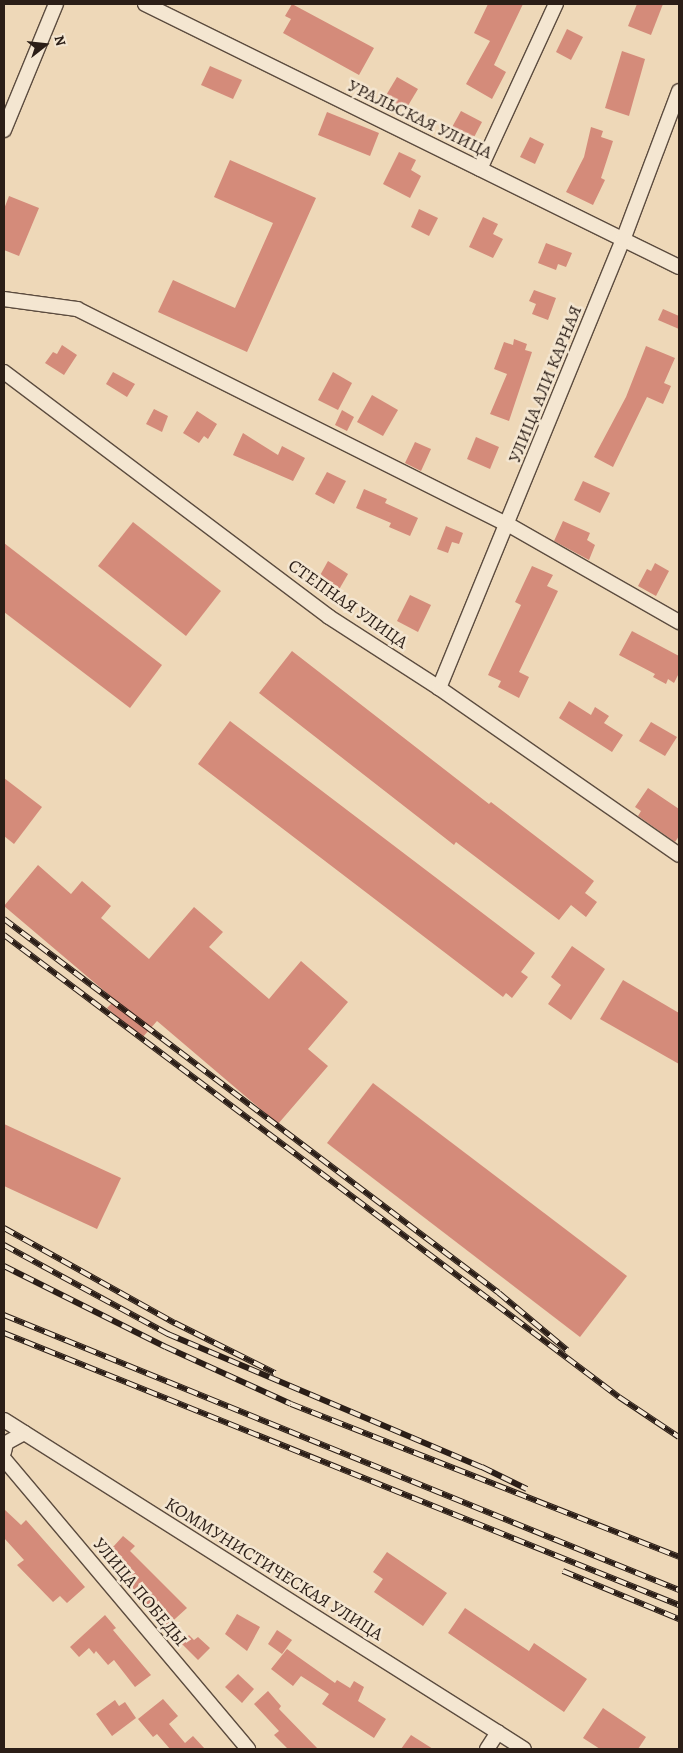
<!DOCTYPE html>
<meta charset="utf-8">
<style>
body{margin:0}
#map{position:relative;width:683px;height:1753px;overflow:hidden;background:#eed8b8;font-family:Alegreya,serif}
div>[style]{position:absolute}
[style*='--x']{left:calc(var(--x)*1px);top:calc(var(--y)*1px);width:calc(var(--w)*1px);rotate:calc(var(--a)*1deg)}
.building>*{inset:0;background:#d48b7a}
.roads{filter:drop-shadow(1px 0 #5c4c3f) drop-shadow(-1px 0 #5c4c3f) drop-shadow(0 1px #5c4c3f) drop-shadow(0 -1px #5c4c3f)}
.minor>*{height:14px;margin:-7px;padding:0 7px;transform-origin:7px;border-radius:7px;background:#f4e6d1}
.rail>*{height:5.5px;margin-top:-2.75px;transform-origin:0;background:repeating-linear-gradient(90deg,#f4e6d1 0 11px,#2b1e17 0 22px);box-sizing:border-box;border-block:1px solid #2b1e17}
span{translate:-50% -50%;white-space:nowrap;text-align:center;line-height:1.15;-webkit-text-stroke:5px #f4e6d1;paint-order:stroke}
.street-label{font-size:18px;color:#2b1e17}
.frame{position:absolute;inset:0;border:5px solid #2b1e17;pointer-events:none}
.north{position:absolute;left:20px;top:20px;width:50px;height:50px;-webkit-text-stroke:4px #f4e6d1;paint-order:stroke;rotate:74deg;font-size:14px;font-weight:700;line-height:20px;text-align:center;color:#2b1e17}
.north::after{content:'';display:block;margin:auto;width:18px;height:22px;background:#2b1e17;clip-path:polygon(50% 0,100% 100%,50% 72%,0 100%)}
</style>
<div id="map">
<div class="building">
<div style="clip-path:polygon(292px 4px,374px 48px,359px 75px,283px 33px,291px 19px,285px 16px)"></div>
<div style="clip-path:polygon(488px 4px,523px 4px,494px 65px,506px 72px,492px 99px,466px 84px,490px 41px,474px 33px)"></div>
<div style="clip-path:polygon(637px 4px,663px 4px,651px 35px,628px 26px)"></div>
<div style="clip-path:polygon(567px 29px,583px 37px,571px 60px,556px 52px)"></div>
<div style="clip-path:polygon(622px 51px,645px 59px,629px 116px,605px 108px)"></div>
<div style="clip-path:polygon(210px 66px,242px 80px,233px 99px,201px 85px)"></div>
<div style="clip-path:polygon(397px 77px,418px 89px,406px 109px,385px 97px)"></div>
<div style="clip-path:polygon(461px 111px,482px 122px,472px 141px,451px 129px)"></div>
<div style="clip-path:polygon(327px 112px,379px 133px,370px 156px,318px 135px)"></div>
<div style="clip-path:polygon(591px 127px,603px 131px,601px 137px,613px 141px,601px 178px,605px 180px,593px 205px,566px 192px,584px 157px)"></div>
<div style="clip-path:polygon(530px 137px,544px 144px,535px 164px,520px 157px)"></div>
<div style="clip-path:polygon(399px 152px,416px 160px,411px 170px,421px 176px,410px 198px,383px 184px)"></div>
<div style="clip-path:polygon(230px 160px,316px 198px,247px 352px,158px 312px,173px 280px,235px 308px,273px 223px,214px 197px)"></div>
<div style="clip-path:polygon(9px 196px,39px 208px,19px 256px,4px 250px,4px 209px)"></div>
<div style="clip-path:polygon(419px 209px,438px 218px,429px 236px,411px 227px)"></div>
<div style="clip-path:polygon(483px 217px,498px 224px,493px 234px,503px 239px,493px 258px,469px 247px)"></div>
<div style="clip-path:polygon(546px 243px,572px 253px,566px 267px,558px 264px,556px 270px,538px 263px)"></div>
<div style="clip-path:polygon(534px 290px,556px 298px,548px 320px,532px 314px,536px 304px,529px 301px)"></div>
<div style="clip-path:polygon(663px 309px,679px 316px,679px 329px,658px 320px)"></div>
<div style="clip-path:polygon(514px 339px,527px 344px,525px 350px,532px 352px,509px 421px,490px 414px,507px 374px,494px 369px,504px 342px,513px 345px)"></div>
<div style="clip-path:polygon(62px 345px,77px 355px,64px 375px,45px 363px,53px 352px,57px 354px)"></div>
<div style="clip-path:polygon(646px 346px,675px 358px,664px 383px,671px 386px,663px 404px,647px 397px,613px 467px,594px 457px,626px 397px)"></div>
<div style="clip-path:polygon(113px 372px,135px 384px,127px 397px,106px 384px)"></div>
<div style="clip-path:polygon(333px 372px,352px 383px,338px 410px,318px 400px)"></div>
<div style="clip-path:polygon(372px 395px,398px 410px,383px 436px,357px 422px)"></div>
<div style="clip-path:polygon(154px 409px,168px 416px,162px 432px,146px 424px)"></div>
<div style="clip-path:polygon(342px 410px,354px 417px,347px 431px,335px 425px)"></div>
<div style="clip-path:polygon(197px 411px,217px 424px,208px 439px,204px 436px,199px 443px,183px 433px)"></div>
<div style="clip-path:polygon(243px 433px,278px 455px,282px 446px,305px 458px,293px 481px,233px 455px)"></div>
<div style="clip-path:polygon(476px 437px,499px 447px,490px 469px,467px 459px)"></div>
<div style="clip-path:polygon(415px 442px,431px 449px,421px 471px,405px 463px)"></div>
<div style="clip-path:polygon(327px 472px,346px 481px,334px 504px,315px 494px)"></div>
<div style="clip-path:polygon(583px 481px,610px 493px,600px 513px,574px 500px)"></div>
<div style="clip-path:polygon(364px 489px,387px 499px,385px 503px,418px 518px,410px 536px,389px 527px,391px 523px,356px 508px)"></div>
<div style="clip-path:polygon(563px 521px,590px 533px,587px 540px,595px 545px,589px 560px,554px 541px)"></div>
<div style="clip-path:polygon(133px 522px,221px 591px,186px 636px,98px 566px)"></div>
<div style="clip-path:polygon(446px 526px,463px 533px,459px 544px,452px 542px,448px 553px,437px 549px)"></div>
<div style="clip-path:polygon(4px 543px,162px 665px,130px 708px,4px 612px)"></div>
<div style="clip-path:polygon(328px 561px,348px 574px,333px 600px,313px 588px)"></div>
<div style="clip-path:polygon(655px 563px,669px 571px,656px 596px,638px 586px,647px 569px,651px 571px)"></div>
<div style="clip-path:polygon(532px 566px,553px 575px,547px 586px,558px 591px,519px 672px,529px 677px,519px 698px,498px 687px,501px 681px,488px 675px,521px 605px,515px 602px)"></div>
<div style="clip-path:polygon(410px 595px,431px 605px,418px 632px,397px 621px)"></div>
<div style="clip-path:polygon(632px 631px,679px 656px,679px 673px,674px 683px,668px 679px,666px 684px,653px 677px,655px 674px,619px 655px)"></div>
<div style="clip-path:polygon(292px 651px,489px 804px,491px 802px,594px 881px,585px 893px,597px 902px,586px 917px,571px 905px,559px 920px,456px 842px,454px 845px,259px 693px)"></div>
<div style="clip-path:polygon(569px 701px,591px 715px,595px 707px,609px 716px,604px 723px,623px 735px,612px 752px,559px 718px)"></div>
<div style="clip-path:polygon(230px 721px,535px 953px,521px 972px,528px 977px,512px 998px,506px 993px,503px 997px,198px 764px)"></div>
<div style="clip-path:polygon(651px 722px,677px 737px,665px 756px,639px 741px)"></div>
<div style="clip-path:polygon(4px 778px,42px 807px,14px 844px,4px 836px)"></div>
<div style="clip-path:polygon(648px 788px,679px 809px,679px 836px,675px 842px,638px 816px,641px 811px,635px 807px)"></div>
<div style="clip-path:polygon(38px 865px,71px 894px,82px 881px,111px 906px,101px 918px,149px 959px,194px 907px,223px 932px,209px 947px,269px 999px,301px 961px,348px 1002px,308px 1049px,328px 1066px,278px 1124px,157px 1021px,142px 1038px,107px 1008px,115px 1000px,4px 906px)"></div>
<div style="clip-path:polygon(572px 946px,605px 969px,571px 1020px,548px 1004px,561px 985px,551px 977px)"></div>
<div style="clip-path:polygon(623px 980px,679px 1013px,679px 1064px,600px 1019px)"></div>
<div style="clip-path:polygon(373px 1083px,627px 1276px,580px 1337px,327px 1143px)"></div>
<div style="clip-path:polygon(4px 1124px,121px 1178px,97px 1229px,4px 1186px)"></div>
<div style="clip-path:polygon(4px 1509px,21px 1525px,26px 1520px,85px 1587px,67px 1603px,60px 1596px,53px 1602px,17px 1565px,24px 1560px,4px 1538px)"></div>
<div style="clip-path:polygon(123px 1536px,135px 1546px,130px 1551px,187px 1608px,165px 1628px,150px 1612px,152px 1609px,103px 1558px)"></div>
<div style="clip-path:polygon(387px 1552px,447px 1593px,423px 1626px,374px 1592px,383px 1579px,373px 1572px)"></div>
<div style="clip-path:polygon(465px 1608px,529px 1651px,534px 1643px,587px 1679px,564px 1712px,448px 1633px)"></div>
<div style="clip-path:polygon(237px 1614px,260px 1627px,247px 1651px,225px 1634px)"></div>
<div style="clip-path:polygon(105px 1615px,116px 1628px,113px 1630px,151px 1675px,135px 1687px,114px 1660px,108px 1665px,96px 1651px,94px 1654px,89px 1648px,79px 1657px,70px 1647px)"></div>
<div style="clip-path:polygon(277px 1630px,292px 1640px,282px 1654px,268px 1644px)"></div>
<div style="clip-path:polygon(189px 1635px,194px 1640px,198px 1637px,210px 1648px,198px 1660px,181px 1643px)"></div>
<div style="clip-path:polygon(287px 1649px,335px 1683px,337px 1680px,350px 1688px,354px 1681px,364px 1687px,358px 1701px,386px 1719px,374px 1738px,322px 1704px,329px 1694px,301px 1676px,293px 1686px,271px 1669px)"></div>
<div style="clip-path:polygon(238px 1674px,254px 1689px,242px 1703px,225px 1687px)"></div>
<div style="clip-path:polygon(268px 1691px,281px 1706px,279px 1709px,318px 1749px,288px 1749px,274px 1735px,279px 1731px,254px 1704px)"></div>
<div style="clip-path:polygon(163px 1699px,178px 1716px,169px 1724px,185px 1743px,193px 1736px,205px 1749px,170px 1749px,157px 1734px,153px 1737px,138px 1719px)"></div>
<div style="clip-path:polygon(115px 1700px,119px 1706px,125px 1702px,136px 1718px,112px 1736px,96px 1714px)"></div>
<div style="clip-path:polygon(603px 1708px,646px 1737px,638px 1749px,600px 1749px,583px 1738px)"></div>
<div style="clip-path:polygon(411px 1735px,433px 1749px,401px 1749px)"></div>
</div>
<div class="roads">
<div class="minor">
<div style="--x:145;--y:4;--w:595;--a:26.22"></div>
<div style="--x:4;--y:130;--w:136;--a:-67.6"></div>
<div style="--x:480;--y:169;--w:182;--a:-65.3"></div>
<div style="--x:4;--y:299;--w:74;--a:7.8"></div>
<div style="--x:77;--y:309;--w:483;--a:26.6"></div>
<div style="--x:509;--y:525;--w:196;--a:29.7"></div>
<div style="--x:4;--y:372;--w:407;--a:37"></div>
<div style="--x:329;--y:617;--w:131;--a:32.8"></div>
<div style="--x:439;--y:688;--w:292;--a:34.8"></div>
<div style="--x:439;--y:688;--w:484;--a:-67.7"></div>
<div style="--x:623;--y:240;--w:159;--a:-69.4"></div>
<div style="--x:4;--y:1420;--w:615;--a:32.32"></div>
<div style="--x:4;--y:1452;--w:9;--a:-77"></div>
<div style="--x:6;--y:1443;--w:21;--a:-29"></div>
<div style="--x:4;--y:1459;--w:379;--a:49.9"></div>
<div style="--x:487;--y:1749;--w:20;--a:-57"></div>
</div>
</div>
<div class="rail">
<div style="--x:4;--y:919;--w:620;--a:37.07"></div>
<div style="--x:499;--y:1293;--w:89;--a:40"></div>
<div style="--x:4;--y:935;--w:769;--a:36.91"></div>
<div style="--x:619;--y:1397;--w:72;--a:33.7"></div>
<div style="--x:4;--y:1228;--w:196;--a:29.1"></div>
<div style="--x:175;--y:1323;--w:112;--a:26.6"></div>
<div style="--x:4;--y:1245;--w:187;--a:28.5"></div>
<div style="--x:168;--y:1334;--w:341;--a:23"></div>
<div style="--x:482;--y:1467;--w:50;--a:26.1"></div>
<div style="--x:4;--y:1266;--w:181;--a:26.6"></div>
<div style="--x:166;--y:1347;--w:137;--a:24.5"></div>
<div style="--x:291;--y:1404;--w:417;--a:21.5"></div>
<div style="--x:4;--y:1315;--w:729;--a:22.17"></div>
<div style="--x:4;--y:1333;--w:728;--a:21.95"></div>
<div style="--x:563;--y:1571;--w:126;--a:22.5"></div>
</div>
<div class="street-label">
<span style="left:420px;top:119px;rotate:26deg">УРАЛЬСКАЯ УЛИЦА</span>
<span style="left:545px;top:384px;rotate:-68deg">УЛИЦА АЛИ КАРНАЯ</span>
<span style="left:348px;top:604px;rotate:35deg">СТЕПНАЯ УЛИЦА</span>
<span style="left:274px;top:1569px;rotate:32deg">КОММУНИСТИЧЕСКАЯ УЛИЦА</span>
<span style="left:140px;top:1592px;rotate:50deg">УЛИЦА ПОБЕДЫ</span>
</div>
<div class="frame"></div>
<div class="north">N</div>
</div>
